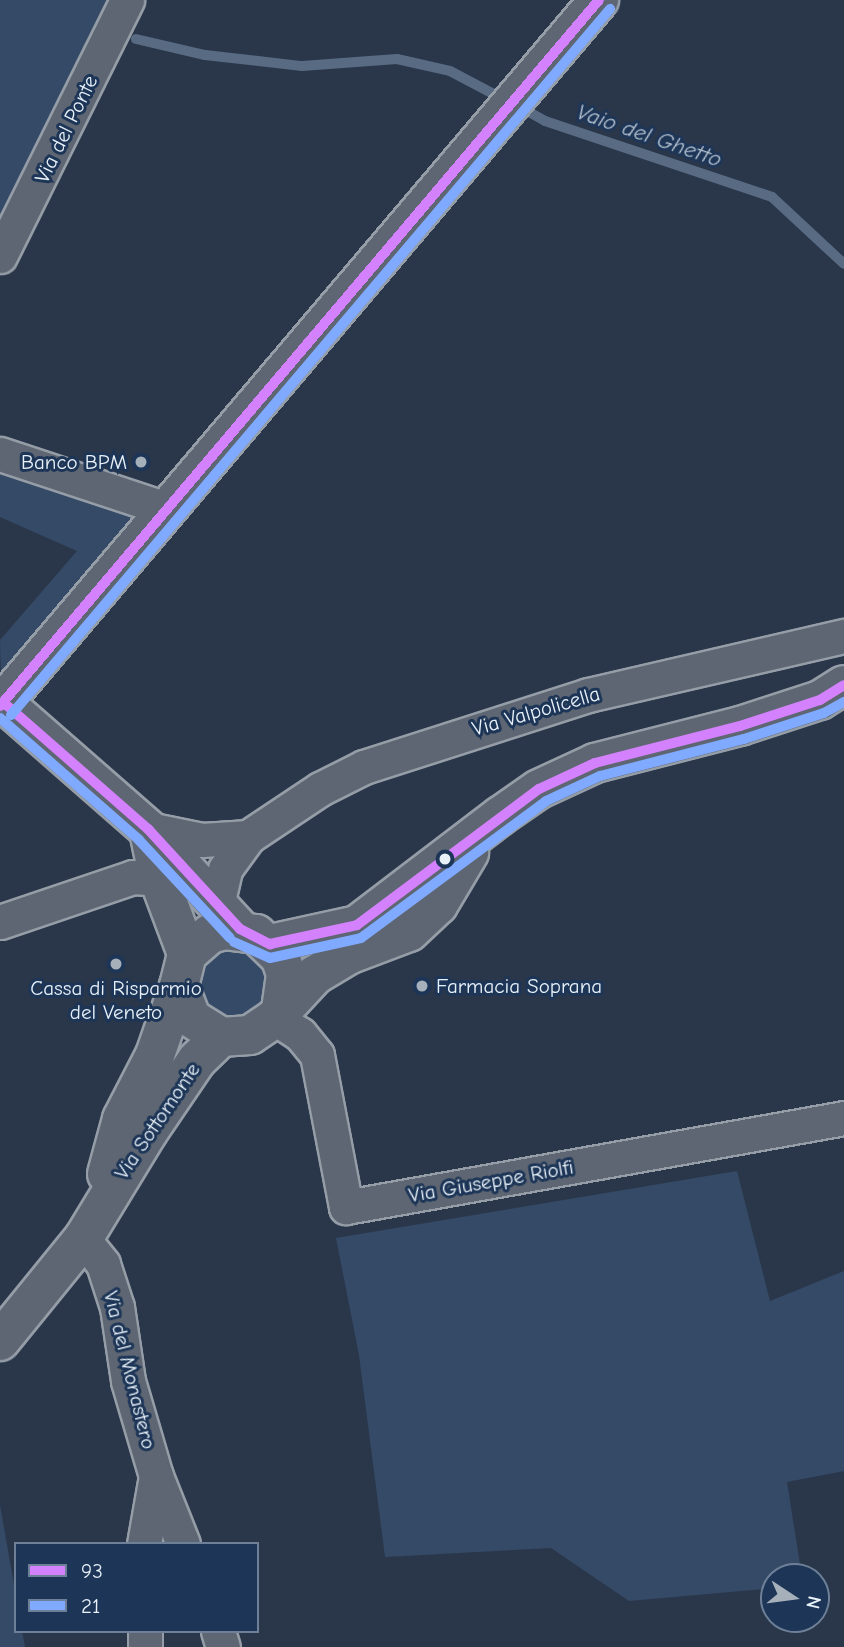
<!DOCTYPE html>
<style>
body{margin:0}
#map{position:relative;width:844px;height:1647px;overflow:hidden;background:#2a374a;font-family:"Comic Neue",sans-serif}
div>[style]{position:absolute}
[style*='--x']{left:calc(var(--x)*1px);top:calc(var(--y)*1px);width:calc(var(--w)*1px);rotate:calc(var(--a)*1deg)}
.green>*{inset:0;background:#354a67}
.stream>*{height:10px;margin:-5px;padding:0 5px;transform-origin:5px;border-radius:5px;background:#586b83}
.roads{filter:drop-shadow(2px 0 #959da7) drop-shadow(-2px 0 #959da7) drop-shadow(0 2px #959da7) drop-shadow(0 -2px #959da7)}
.street>*{height:33px;margin:-16.5px;padding:0 16.5px;transform-origin:16.5px;border-radius:16.5px;background:#5d6672}
.secondary>*{height:38px;margin:-19px;padding:0 19px;transform-origin:19px;border-radius:19px;background:#5d6672}
.primary>*{height:38px;margin:-19px;padding:0 19px;transform-origin:19px;border-radius:19px;background:#5d6672}
.bus-1>*{height:10px;margin:-5px;padding:0 5px;transform-origin:5px;border-radius:5px;background:#d481fd}
.bus-2>*{height:10px;margin:-5px;padding:0 5px;transform-origin:5px;border-radius:5px;background:#80aaff}
.dots>*{width:19px;height:19px;translate:-50% -50%;box-sizing:border-box;border:4px solid #1d3557;border-radius:50%}
span{translate:-50% -50%;white-space:nowrap;text-align:center;line-height:1.15;-webkit-text-stroke:6px #1d3557;paint-order:stroke}
.street-label{font-size:21px;color:#e8f1f8}
.poi-label{font-size:21px;color:#e8f1f8}
.right{translate:-100% -50%;text-align:right}
.left{translate:0 -50%;text-align:left}
.water-label{font-size:23px;color:#b7c4d1;font-style:italic}
.legend{position:absolute;left:14px;top:1542px;width:245px;height:91px;box-sizing:border-box;background:#1d3557;border:2px solid #6e8097;margin:0;padding:9px 12px;list-style:none;font-size:21px;color:#e8f1f8}
.legend li{display:flex;align-items:center;gap:14px;height:35px}
.legend b{width:35px;border:2px solid #6e8097}
.north{position:absolute;left:760px;top:1563px;width:70px;height:70px;box-sizing:border-box;background:#1d3557;border:2px solid #6e8097;border-radius:50%;rotate:103deg;font-size:19px;font-weight:700;line-height:28px;text-align:center;color:#e8f1f8}
.north::after{content:'';display:block;margin:auto;width:24px;height:32px;background:#a6b0bb;clip-path:polygon(50% 0,100% 100%,50% 72%,0 100%)}
</style>
<div id="map">
<div class="green">
<div style="clip-path:polygon(0 0,111px 0,0 215px)"></div>
<div style="clip-path:polygon(0 466px,139px 514px,1px 676px,0 640px,77px 551px,0 517px)"></div>
<div style="clip-path:polygon(227px 936px,276px 964px,263px 1019px,203px 1019px,191px 960px)"></div>
<div style="clip-path:polygon(737px 1171px,770px 1301px,844px 1271px,844px 1471px,787px 1482px,802px 1577px,774px 1577px,774px 1588px,629px 1601px,551px 1548px,385px 1557px,359px 1355px,336px 1238px)"></div>
<div style="clip-path:polygon(0 1505px,16px 1596px,16px 1631px,22px 1631px,25px 1647px,0 1647px)"></div>
</div>
<div class="stream">
<div style="--x:136;--y:39;--w:71;--a:13.1"></div>
<div style="--x:205;--y:55;--w:98;--a:6.5"></div>
<div style="--x:302;--y:66;--w:95;--a:-4.2"></div>
<div style="--x:397;--y:59;--w:54;--a:12.8"></div>
<div style="--x:450;--y:71;--w:60;--a:27.8"></div>
<div style="--x:520;--y:107;--w:29;--a:29"></div>
<div style="--x:545;--y:121;--w:239;--a:18.5"></div>
<div style="--x:772;--y:197;--w:98;--a:42.9"></div>
</div>
<div class="roads">
<div class="street">
<div style="--x:0;--y:256;--w:286;--a:-63.6"></div>
<div style="--x:0;--y:454;--w:172;--a:18.3"></div>
<div style="--x:148;--y:829;--w:55;--a:11.5"></div>
<div style="--x:202;--y:840;--w:46;--a:-3.7"></div>
<div style="--x:217;--y:905;--w:37;--a:-77"></div>
<div style="--x:225;--y:869;--w:39;--a:-54"></div>
<div style="--x:248;--y:837;--w:87;--a:-33.7"></div>
<div style="--x:320;--y:789;--w:49;--a:-26.6"></div>
<div style="--x:364;--y:767;--w:235;--a:-17.8"></div>
<div style="--x:588;--y:695;--w:263;--a:-13"></div>
<div style="--x:0;--y:922;--w:140;--a:-18.7"></div>
<div style="--x:133;--y:877;--w:26;--a:4"></div>
<div style="--x:275;--y:1018;--w:30;--a:33"></div>
<div style="--x:300;--y:1034;--w:27;--a:51"></div>
<div style="--x:317;--y:1055;--w:155;--a:79.2"></div>
<div style="--x:346;--y:1207;--w:506;--a:-10.13"></div>
<div style="--x:83;--y:1239;--w:32;--a:51"></div>
<div style="--x:103;--y:1264;--w:45;--a:72"></div>
<div style="--x:117;--y:1307;--w:75;--a:81.5"></div>
<div style="--x:128;--y:1381;--w:99;--a:73.6"></div>
<div style="--x:156;--y:1476;--w:73;--a:68.3"></div>
<div style="--x:144;--y:1544;--w:69;--a:-80"></div>
<div style="--x:218;--y:1631;--w:17;--a:73"></div>
<div style="--x:145;--y:1647;--w:16;--a:-90"></div>
</div>
<div class="secondary">
<div style="--x:3;--y:702;--w:193;--a:41.2"></div>
<div style="--x:148;--y:829;--w:136;--a:47.4"></div>
<div style="--x:149;--y:831;--w:49;--a:78.2"></div>
<div style="--x:159;--y:879;--w:80;--a:69.5"></div>
<div style="--x:270;--y:944;--w:89;--a:-12.3"></div>
<div style="--x:357;--y:925;--w:180;--a:-37.3"></div>
<div style="--x:500;--y:816;--w:47;--a:-34.7"></div>
<div style="--x:539;--y:789;--w:62;--a:-24.9"></div>
<div style="--x:595;--y:763;--w:150;--a:-14.3"></div>
<div style="--x:740;--y:726;--w:84;--a:-18"></div>
<div style="--x:820;--y:700;--w:28;--a:-32"></div>
<div style="--x:281;--y:1010;--w:36;--a:-82"></div>
<div style="--x:286;--y:974;--w:18;--a:-109"></div>
<div style="--x:280;--y:957;--w:33;--a:-136"></div>
<div style="--x:256;--y:934;--w:31;--a:-173"></div>
<div style="--x:225;--y:930;--w:16;--a:165"></div>
<div style="--x:210;--y:934;--w:30;--a:139"></div>
<div style="--x:187;--y:954;--w:33;--a:104"></div>
<div style="--x:179;--y:986;--w:34;--a:69"></div>
<div style="--x:191;--y:1018;--w:36;--a:32"></div>
<div style="--x:221;--y:1037;--w:29;--a:-4"></div>
<div style="--x:250;--y:1035;--w:30;--a:-34"></div>
<div style="--x:275;--y:1018;--w:59;--a:-47.1"></div>
<div style="--x:315;--y:975;--w:39;--a:-31"></div>
<div style="--x:348;--y:955;--w:65;--a:-20.7"></div>
<div style="--x:409;--y:932;--w:40;--a:-43"></div>
<div style="--x:438;--y:905;--w:61;--a:-59.2"></div>
<div style="--x:107;--y:1174;--w:57;--a:-74.7"></div>
<div style="--x:122;--y:1119;--w:72;--a:-62.7"></div>
<div style="--x:155;--y:1055;--w:73;--a:-70.8"></div>
<div style="--x:0;--y:1341;--w:132;--a:-50.9"></div>
<div style="--x:83;--y:1239;--w:125;--a:-58.7"></div>
<div style="--x:148;--y:1132;--w:87;--a:-55.8"></div>
<div style="--x:197;--y:1060;--w:33;--a:-44"></div>
</div>
<div class="primary">
<div style="--x:0;--y:706;--w:926;--a:-49.69"></div>
</div>
</div>
<div class="bus-1">
<div style="--x:3;--y:702;--w:193;--a:41.2"></div>
<div style="--x:148;--y:829;--w:136;--a:47.4"></div>
<div style="--x:0;--y:706;--w:926;--a:-49.69"></div>
<div style="--x:240;--y:929;--w:34;--a:27"></div>
<div style="--x:270;--y:944;--w:89;--a:-12.3"></div>
<div style="--x:357;--y:925;--w:227;--a:-36.8"></div>
<div style="--x:539;--y:789;--w:62;--a:-24.9"></div>
<div style="--x:595;--y:763;--w:150;--a:-14.3"></div>
<div style="--x:740;--y:726;--w:84;--a:-18"></div>
<div style="--x:820;--y:700;--w:28;--a:-32"></div>
</div>
<div class="bus-2">
<div style="--x:11;--y:715;--w:926;--a:-49.69"></div>
<div style="--x:0;--y:718;--w:184;--a:41.2"></div>
<div style="--x:138;--y:839;--w:135;--a:47.1"></div>
<div style="--x:234;--y:942;--w:39;--a:24"></div>
<div style="--x:270;--y:958;--w:93;--a:-12.4"></div>
<div style="--x:361;--y:938;--w:230;--a:-36.5"></div>
<div style="--x:546;--y:801;--w:60;--a:-24.8"></div>
<div style="--x:600;--y:776;--w:149;--a:-14.4"></div>
<div style="--x:744;--y:739;--w:84;--a:-18"></div>
<div style="--x:824;--y:713;--w:23;--a:-29"></div>
</div>
<div class="dots">
<div style="left:141px;top:462px;background:#a6b0bb"></div>
<div style="left:445px;top:859px;background:#e8f1f8"></div>
<div style="left:116px;top:964px;background:#a6b0bb"></div>
<div style="left:422px;top:986px;background:#a6b0bb"></div>
</div>
<div class="street-label">
<span style="left:66px;top:129px;rotate:-64deg">Via del Ponte</span>
<span style="left:536px;top:711px;rotate:-16deg">Via Valpolicella</span>
<span style="left:157px;top:1121px;rotate:-56deg">Via Sottomonte</span>
<span style="left:491px;top:1181px;rotate:-10deg">Via Giuseppe Riolfi</span>
<span style="left:130px;top:1370px;rotate:76deg">Via del Monastero</span>
</div>
<div class="poi-label">
<span class="right" style="left:127px;top:462px">Banco BPM</span>
<span class="left" style="left:436px;top:986px">Farmacia Soprana</span>
<span style="left:116px;top:1000px">Cassa di Risparmio<br>del Veneto</span>
</div>
<div class="water-label">
<span style="left:649px;top:136px;rotate:19deg">Vaio del Ghetto</span>
</div>
<ul class="legend">
<li><b style="height:9px;background:#d481fd"></b>93</li>
<li><b style="height:9px;background:#80aaff"></b>21</li>
</ul>
<div class="north">N</div>
</div>
